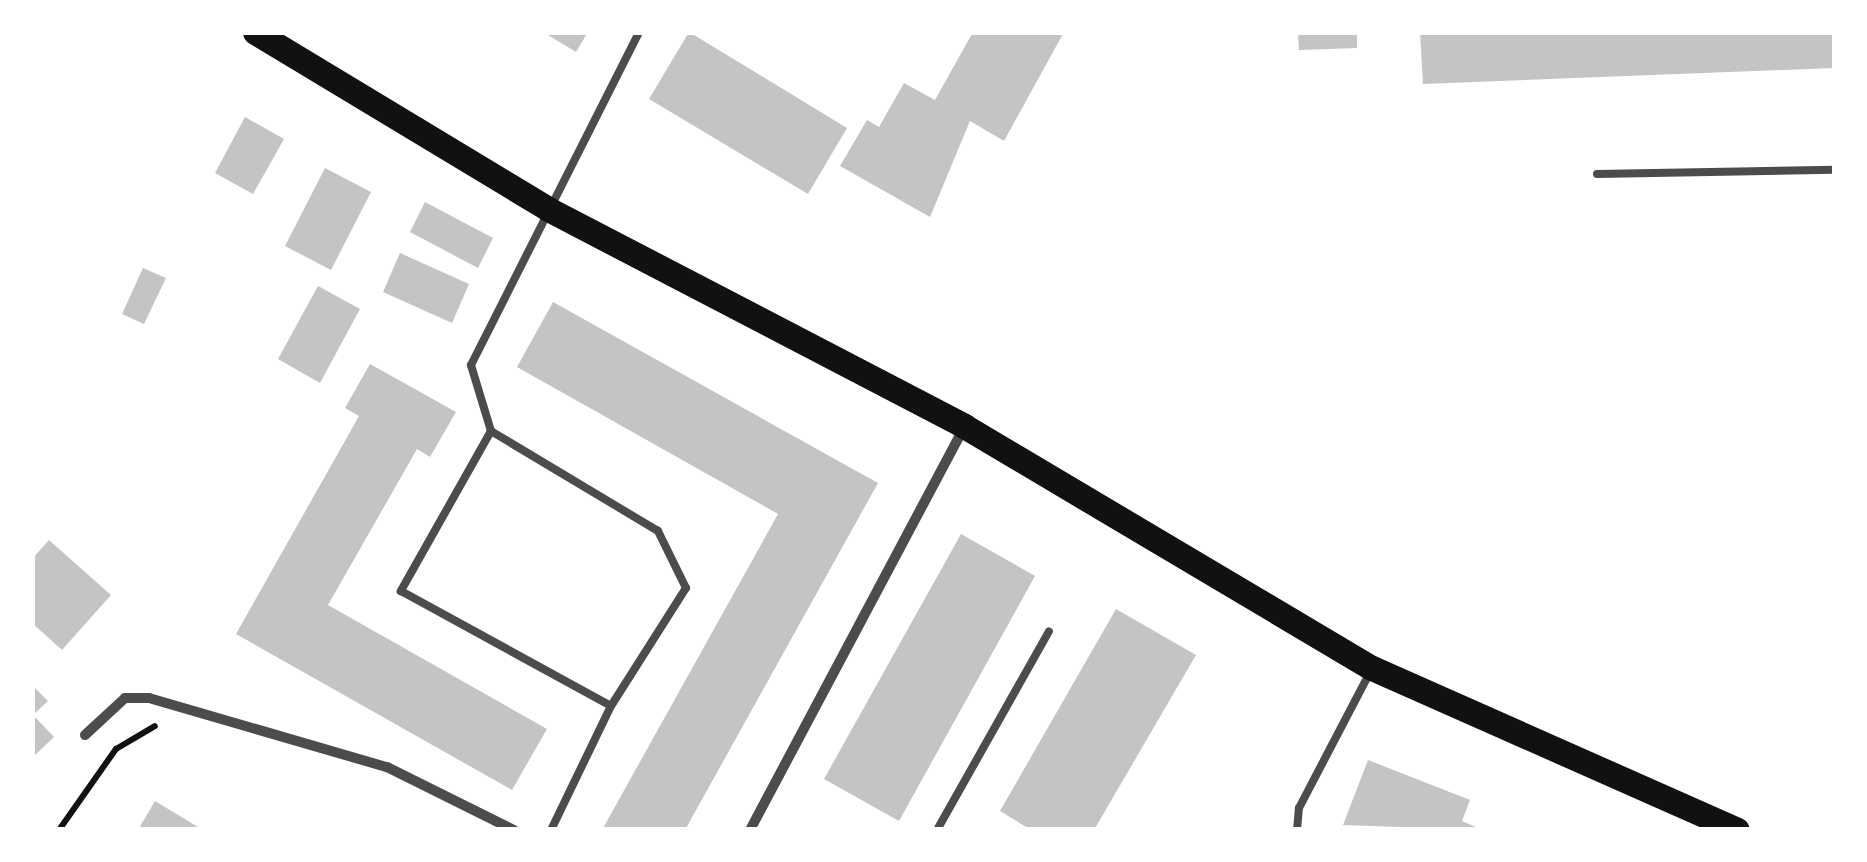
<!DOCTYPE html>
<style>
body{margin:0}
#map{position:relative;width:1867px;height:862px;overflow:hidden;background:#fff;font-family:"Sofia Sans Condensed",sans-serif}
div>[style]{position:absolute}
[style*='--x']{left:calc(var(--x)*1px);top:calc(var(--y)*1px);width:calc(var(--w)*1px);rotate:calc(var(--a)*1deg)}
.building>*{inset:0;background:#c4c4c4}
.path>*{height:6px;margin:-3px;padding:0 3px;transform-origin:3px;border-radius:3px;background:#111}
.service>*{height:8px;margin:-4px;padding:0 4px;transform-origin:4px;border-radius:4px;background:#4c4c4c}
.minor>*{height:10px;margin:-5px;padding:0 5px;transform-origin:5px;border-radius:5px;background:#4c4c4c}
.primary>*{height:25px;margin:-12.5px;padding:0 12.5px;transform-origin:12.5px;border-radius:12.5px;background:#111}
span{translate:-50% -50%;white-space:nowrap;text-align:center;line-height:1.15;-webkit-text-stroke:8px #fff;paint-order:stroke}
.frame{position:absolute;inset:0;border:35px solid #fff;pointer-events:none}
</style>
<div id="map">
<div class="building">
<div style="clip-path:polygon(543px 32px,588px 32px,576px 52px)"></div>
<div style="clip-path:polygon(689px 32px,847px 128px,808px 194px,649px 99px)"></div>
<div style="clip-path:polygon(973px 32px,1064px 32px,1004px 141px,970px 121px,930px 217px,840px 166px,867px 120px,879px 127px,904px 83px,935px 100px)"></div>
<div style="clip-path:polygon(1298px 32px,1357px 32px,1357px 48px,1299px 50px)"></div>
<div style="clip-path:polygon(1420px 32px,1834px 32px,1834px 68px,1423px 84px)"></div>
<div style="clip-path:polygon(245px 117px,284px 139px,253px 194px,215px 173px)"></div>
<div style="clip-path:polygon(325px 168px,371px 192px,331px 270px,285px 246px)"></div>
<div style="clip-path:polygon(425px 202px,493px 238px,478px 268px,410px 232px)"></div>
<div style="clip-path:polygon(400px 253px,469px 284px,452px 323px,383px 292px)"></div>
<div style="clip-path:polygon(143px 268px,166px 278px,144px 324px,122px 314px)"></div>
<div style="clip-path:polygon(318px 286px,360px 309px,320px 383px,278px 359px)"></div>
<div style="clip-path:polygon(553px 302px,878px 483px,685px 830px,602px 830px,778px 514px,517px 367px)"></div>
<div style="clip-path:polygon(370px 364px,456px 412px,430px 457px,417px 449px,328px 605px,547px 729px,512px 790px,236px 634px,359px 416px,345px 408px)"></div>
<div style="clip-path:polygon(961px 534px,1035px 576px,899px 821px,824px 779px)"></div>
<div style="clip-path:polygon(49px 540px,111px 595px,62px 650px,32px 623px,32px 559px)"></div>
<div style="clip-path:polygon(1116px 609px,1196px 655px,1094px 830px,1031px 830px,1000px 811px)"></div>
<div style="clip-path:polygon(32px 685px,48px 701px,33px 715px,54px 737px,32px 758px)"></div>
<div style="clip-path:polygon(1368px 760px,1470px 800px,1462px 821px,1483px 830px,1343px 825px)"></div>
<div style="clip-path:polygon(155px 801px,203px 830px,138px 830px)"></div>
</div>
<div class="path">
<div style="--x:59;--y:830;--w:99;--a:-54.9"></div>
<div style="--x:116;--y:749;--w:45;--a:-30.5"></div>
</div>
<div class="service">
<div style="--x:1597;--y:174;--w:237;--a:-1"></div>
<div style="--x:491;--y:431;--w:69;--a:-106.9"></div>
<div style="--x:471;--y:365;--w:373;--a:-63.2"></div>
<div style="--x:551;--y:830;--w:138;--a:-64.2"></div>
<div style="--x:611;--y:706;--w:140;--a:-57.6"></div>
<div style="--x:686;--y:588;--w:64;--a:-116.2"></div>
<div style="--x:658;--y:531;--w:195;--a:-149.1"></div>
<div style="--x:491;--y:431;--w:184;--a:119.4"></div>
<div style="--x:401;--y:591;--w:239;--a:28.7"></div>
<div style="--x:937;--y:830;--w:228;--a:-60.6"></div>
<div style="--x:1297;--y:830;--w:22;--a:-85"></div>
<div style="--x:1299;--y:808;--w:153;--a:-62.4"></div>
</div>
<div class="minor">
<div style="--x:85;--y:735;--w:54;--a:-42.8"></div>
<div style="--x:125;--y:698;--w:24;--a:0"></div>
<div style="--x:149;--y:698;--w:248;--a:16.2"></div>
<div style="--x:387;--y:767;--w:142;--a:26.4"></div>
<div style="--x:750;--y:830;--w:454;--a:-62"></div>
</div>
<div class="primary">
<div style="--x:255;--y:32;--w:342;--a:31.1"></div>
<div style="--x:548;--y:209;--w:469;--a:27.5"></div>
<div style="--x:964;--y:426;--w:474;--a:30.7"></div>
<div style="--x:1372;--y:668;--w:399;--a:23.9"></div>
</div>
<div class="frame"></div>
</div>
